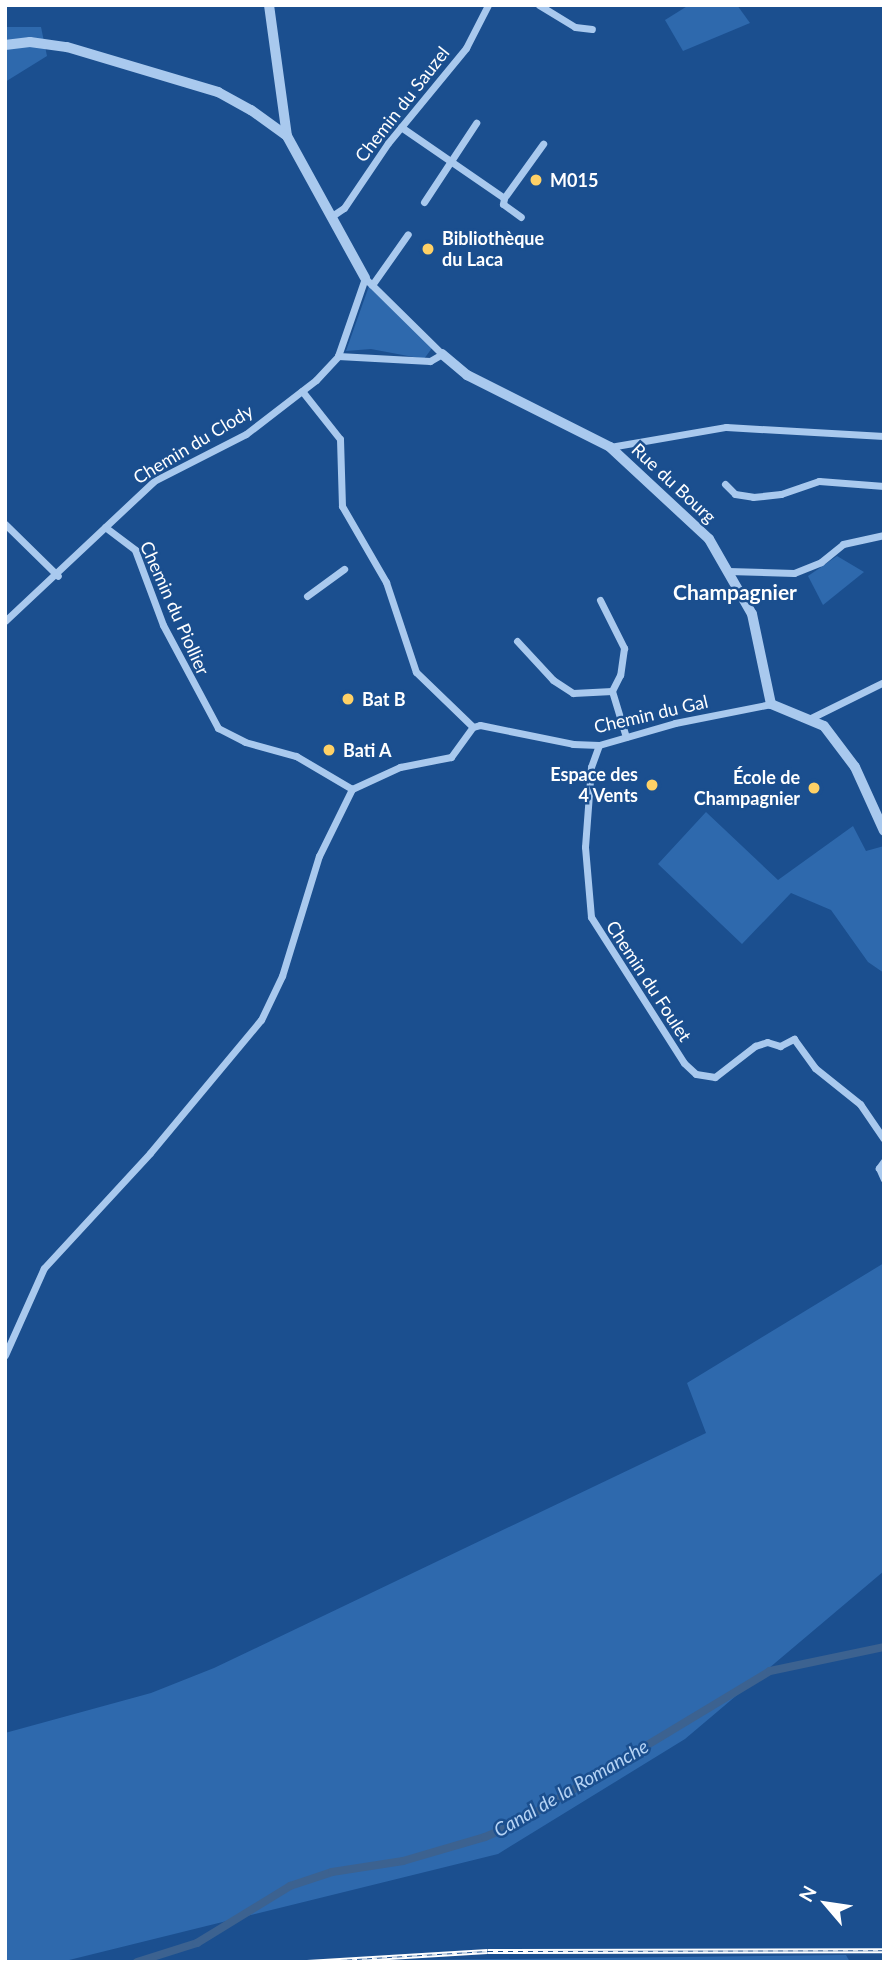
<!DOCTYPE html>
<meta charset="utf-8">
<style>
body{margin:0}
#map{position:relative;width:889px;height:1967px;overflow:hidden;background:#1b4f8f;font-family:Lato,sans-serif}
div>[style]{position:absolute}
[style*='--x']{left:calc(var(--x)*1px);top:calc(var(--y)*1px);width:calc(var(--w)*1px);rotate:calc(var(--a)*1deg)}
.green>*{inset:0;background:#2e69ad}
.canal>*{height:8px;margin:-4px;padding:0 4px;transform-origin:4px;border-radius:4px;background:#3c6290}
.minor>*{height:7px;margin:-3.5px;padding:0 3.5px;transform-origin:3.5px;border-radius:3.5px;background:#a9c9ee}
.tertiary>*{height:10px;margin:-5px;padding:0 5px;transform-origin:5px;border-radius:5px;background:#a9c9ee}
.rail>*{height:4.5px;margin-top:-2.25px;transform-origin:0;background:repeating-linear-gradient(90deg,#1b4f8f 0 5px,#fff 0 10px);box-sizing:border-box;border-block:2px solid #fff}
.dots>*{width:19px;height:19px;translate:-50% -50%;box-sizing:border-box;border:4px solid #1b4f8f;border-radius:50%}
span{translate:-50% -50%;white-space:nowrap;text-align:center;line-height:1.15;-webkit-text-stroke:5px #1b4f8f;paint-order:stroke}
.street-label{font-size:18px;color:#fff}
.poi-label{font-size:18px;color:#fff;font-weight:700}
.left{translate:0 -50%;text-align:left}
.right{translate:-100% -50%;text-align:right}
.water-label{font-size:19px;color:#b5d3f5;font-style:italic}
.quarter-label{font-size:21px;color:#fff;font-weight:700}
.frame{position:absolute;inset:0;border:7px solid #fff;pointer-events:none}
.north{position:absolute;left:791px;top:1869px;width:70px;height:70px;-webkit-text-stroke:5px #1b4f8f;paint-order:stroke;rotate:299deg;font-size:19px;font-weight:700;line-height:28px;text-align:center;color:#fff}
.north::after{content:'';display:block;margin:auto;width:24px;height:32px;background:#fff;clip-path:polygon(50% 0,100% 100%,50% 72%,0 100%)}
</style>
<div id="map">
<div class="green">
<div style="clip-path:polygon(689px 5px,737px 5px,750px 23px,683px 51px,665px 20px)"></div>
<div style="clip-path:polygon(5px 27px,41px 27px,47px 56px,5px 82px)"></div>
<div style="clip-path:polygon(369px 286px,432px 348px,424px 359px,371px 349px,346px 351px)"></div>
<div style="clip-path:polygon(837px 556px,864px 572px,823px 605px,808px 576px)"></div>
<div style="clip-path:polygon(706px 812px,778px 880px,853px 826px,866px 851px,884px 846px,884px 973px,868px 962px,831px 910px,791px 893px,742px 944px,658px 864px)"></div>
<div style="clip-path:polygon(884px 1263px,884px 1571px,685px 1739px,498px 1854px,61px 1962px,5px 1962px,5px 1733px,151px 1693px,214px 1668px,706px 1433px,687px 1383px)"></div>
<div style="clip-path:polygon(846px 1955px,850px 1962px,410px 1960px)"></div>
</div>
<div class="canal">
<div style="--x:137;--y:1962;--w:63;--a:-17.6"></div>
<div style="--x:197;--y:1943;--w:109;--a:-31.5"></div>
<div style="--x:290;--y:1886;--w:44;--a:-18.4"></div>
<div style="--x:332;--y:1872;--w:72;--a:-8.8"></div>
<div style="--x:403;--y:1861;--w:85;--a:-16.3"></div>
<div style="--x:485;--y:1837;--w:36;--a:-23"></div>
<div style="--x:518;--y:1823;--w:294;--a:-31.1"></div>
<div style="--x:770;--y:1671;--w:116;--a:-11.9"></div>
</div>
<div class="minor">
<div style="--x:539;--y:5;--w:42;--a:31.4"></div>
<div style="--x:575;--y:27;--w:17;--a:7"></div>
<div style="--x:401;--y:127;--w:125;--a:34.6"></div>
<div style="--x:504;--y:198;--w:67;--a:-54.2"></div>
<div style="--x:504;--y:198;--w:6;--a:99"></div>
<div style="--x:503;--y:204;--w:22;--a:36"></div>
<div style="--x:424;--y:202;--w:95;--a:-56.6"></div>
<div style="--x:332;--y:216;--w:14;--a:-34"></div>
<div style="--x:344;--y:208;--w:78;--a:-55.9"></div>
<div style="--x:388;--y:143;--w:123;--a:-50.6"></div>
<div style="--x:466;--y:48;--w:48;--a:-62.9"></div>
<div style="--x:372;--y:285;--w:62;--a:-54.8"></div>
<div style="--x:338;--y:356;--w:92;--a:3.1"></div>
<div style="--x:430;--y:361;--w:14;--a:-30"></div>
<div style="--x:442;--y:354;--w:108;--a:-135.4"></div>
<div style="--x:302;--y:391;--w:61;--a:51.6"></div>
<div style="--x:340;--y:439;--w:67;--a:88.3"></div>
<div style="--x:342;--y:506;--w:88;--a:59.9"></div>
<div style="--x:386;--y:582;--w:95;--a:71.6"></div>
<div style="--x:416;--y:672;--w:79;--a:44"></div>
<div style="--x:610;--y:447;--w:118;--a:-9.8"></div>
<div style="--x:726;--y:427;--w:158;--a:3.3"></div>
<div style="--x:725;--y:484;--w:14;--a:45"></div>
<div style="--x:735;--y:494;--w:18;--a:9"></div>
<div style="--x:753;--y:497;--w:28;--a:-6"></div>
<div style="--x:781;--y:494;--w:40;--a:-18.9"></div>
<div style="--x:819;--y:481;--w:65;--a:4.4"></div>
<div style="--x:5;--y:524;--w:74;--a:44.5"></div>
<div style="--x:105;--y:527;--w:38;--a:37"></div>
<div style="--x:135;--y:550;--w:80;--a:69.5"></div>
<div style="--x:163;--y:625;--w:117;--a:61.9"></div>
<div style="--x:218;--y:728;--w:30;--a:27"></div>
<div style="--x:245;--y:742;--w:53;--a:15.4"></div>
<div style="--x:296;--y:756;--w:65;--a:30.5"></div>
<div style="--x:728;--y:571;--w:66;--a:1.7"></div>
<div style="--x:794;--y:573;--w:29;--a:-22"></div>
<div style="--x:821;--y:562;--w:28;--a:-39"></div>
<div style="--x:843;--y:544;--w:42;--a:-12.4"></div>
<div style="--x:307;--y:596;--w:46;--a:-36.1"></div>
<div style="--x:600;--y:600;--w:54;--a:63.4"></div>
<div style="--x:624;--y:648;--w:27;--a:98"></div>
<div style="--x:620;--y:675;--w:18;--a:117"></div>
<div style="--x:612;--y:691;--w:48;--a:73.1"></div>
<div style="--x:5;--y:621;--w:204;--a:-43.2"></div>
<div style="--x:154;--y:481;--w:103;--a:-27.1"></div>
<div style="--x:246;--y:434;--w:88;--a:-37.6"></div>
<div style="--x:316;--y:380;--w:33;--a:-47"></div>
<div style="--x:338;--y:356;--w:83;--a:-70.9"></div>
<div style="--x:517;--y:641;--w:53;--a:47.3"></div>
<div style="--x:553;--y:680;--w:24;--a:33"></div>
<div style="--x:573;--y:693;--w:39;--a:-3"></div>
<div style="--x:811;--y:718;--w:81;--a:-26.3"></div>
<div style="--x:599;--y:745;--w:23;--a:110"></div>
<div style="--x:591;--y:767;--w:80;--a:94.3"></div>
<div style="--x:585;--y:847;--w:70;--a:85.1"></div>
<div style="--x:591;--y:917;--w:173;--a:57.5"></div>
<div style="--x:684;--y:1063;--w:16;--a:43"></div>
<div style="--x:696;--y:1074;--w:19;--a:9"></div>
<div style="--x:715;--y:1077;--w:51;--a:-37.8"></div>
<div style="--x:755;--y:1046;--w:13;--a:-18"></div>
<div style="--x:767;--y:1042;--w:14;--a:17"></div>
<div style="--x:780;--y:1046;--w:16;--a:-27"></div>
<div style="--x:794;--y:1039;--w:36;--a:54"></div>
<div style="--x:815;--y:1068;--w:58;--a:38.7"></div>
<div style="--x:860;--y:1104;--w:42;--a:55.6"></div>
<div style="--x:352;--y:789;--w:53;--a:-24.6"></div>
<div style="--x:400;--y:767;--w:52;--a:-11.1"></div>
<div style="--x:451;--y:757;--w:37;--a:-54"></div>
<div style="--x:473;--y:727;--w:7;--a:-16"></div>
<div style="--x:480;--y:725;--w:95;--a:11.5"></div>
<div style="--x:573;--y:744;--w:26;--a:2"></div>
<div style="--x:599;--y:745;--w:79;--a:-16.1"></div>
<div style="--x:675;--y:723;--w:98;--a:-11.2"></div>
<div style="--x:884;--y:1161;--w:9;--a:126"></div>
<div style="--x:879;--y:1168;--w:12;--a:66"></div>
<div style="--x:5;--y:1355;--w:95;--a:-65.9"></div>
<div style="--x:44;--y:1268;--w:156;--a:-47.3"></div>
<div style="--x:150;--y:1153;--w:173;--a:-50.2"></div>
<div style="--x:261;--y:1020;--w:49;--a:-64.5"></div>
<div style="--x:282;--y:976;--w:126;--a:-72.9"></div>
<div style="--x:319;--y:856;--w:75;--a:-63.8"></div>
</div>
<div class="tertiary">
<div style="--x:269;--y:5;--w:132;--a:82.2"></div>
<div style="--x:5;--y:45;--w:25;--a:-7"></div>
<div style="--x:30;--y:42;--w:37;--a:8"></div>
<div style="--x:67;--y:47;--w:158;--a:16.6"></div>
<div style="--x:218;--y:92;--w:38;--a:29"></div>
<div style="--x:251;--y:110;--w:44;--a:35.8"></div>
<div style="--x:287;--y:136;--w:162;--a:61.2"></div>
<div style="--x:442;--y:354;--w:33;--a:40"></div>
<div style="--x:467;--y:375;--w:160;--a:26.7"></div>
<div style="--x:610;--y:447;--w:135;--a:42.9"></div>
<div style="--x:709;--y:539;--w:86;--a:60.2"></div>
<div style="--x:752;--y:614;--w:92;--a:78.1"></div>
<div style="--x:771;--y:704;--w:57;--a:22.5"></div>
<div style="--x:824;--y:726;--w:51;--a:52.9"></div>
<div style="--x:855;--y:767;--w:70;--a:65.6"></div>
</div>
<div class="rail">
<div style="--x:307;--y:1962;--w:181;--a:-3.5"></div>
<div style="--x:488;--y:1951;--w:396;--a:-0.1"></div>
</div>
<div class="dots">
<div style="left:536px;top:180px;background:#ffd166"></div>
<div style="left:428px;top:249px;background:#ffd166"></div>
<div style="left:348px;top:699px;background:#ffd166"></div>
<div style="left:329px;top:750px;background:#ffd166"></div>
<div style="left:652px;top:785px;background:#ffd166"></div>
<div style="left:814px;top:788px;background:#ffd166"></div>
</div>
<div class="street-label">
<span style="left:402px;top:104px;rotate:-52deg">Chemin du Sauzel</span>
<span style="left:193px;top:444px;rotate:-31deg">Chemin du Clody</span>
<span style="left:674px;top:483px;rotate:43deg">Rue du Bourg</span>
<span style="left:175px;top:608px;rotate:66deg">Chemin du Piollier</span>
<span style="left:651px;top:714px;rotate:-13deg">Chemin du Gal</span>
<span style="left:649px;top:981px;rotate:57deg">Chemin du Foulet</span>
</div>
<div class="poi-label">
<span class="left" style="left:550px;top:180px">M015</span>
<span class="left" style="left:442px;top:249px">Bibliothèque<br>du Laca</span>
<span class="left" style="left:362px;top:699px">Bat B</span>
<span class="left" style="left:343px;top:750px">Bati A</span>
<span class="right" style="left:638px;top:785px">Espace des<br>4 Vents</span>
<span class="right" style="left:800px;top:788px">École de<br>Champagnier</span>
</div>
<div class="water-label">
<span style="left:571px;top:1788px;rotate:-30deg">Canal de la Romanche</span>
</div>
<div class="quarter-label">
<span style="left:735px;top:592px">Champagnier</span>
</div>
<div class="frame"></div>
<div class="north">N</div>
</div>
